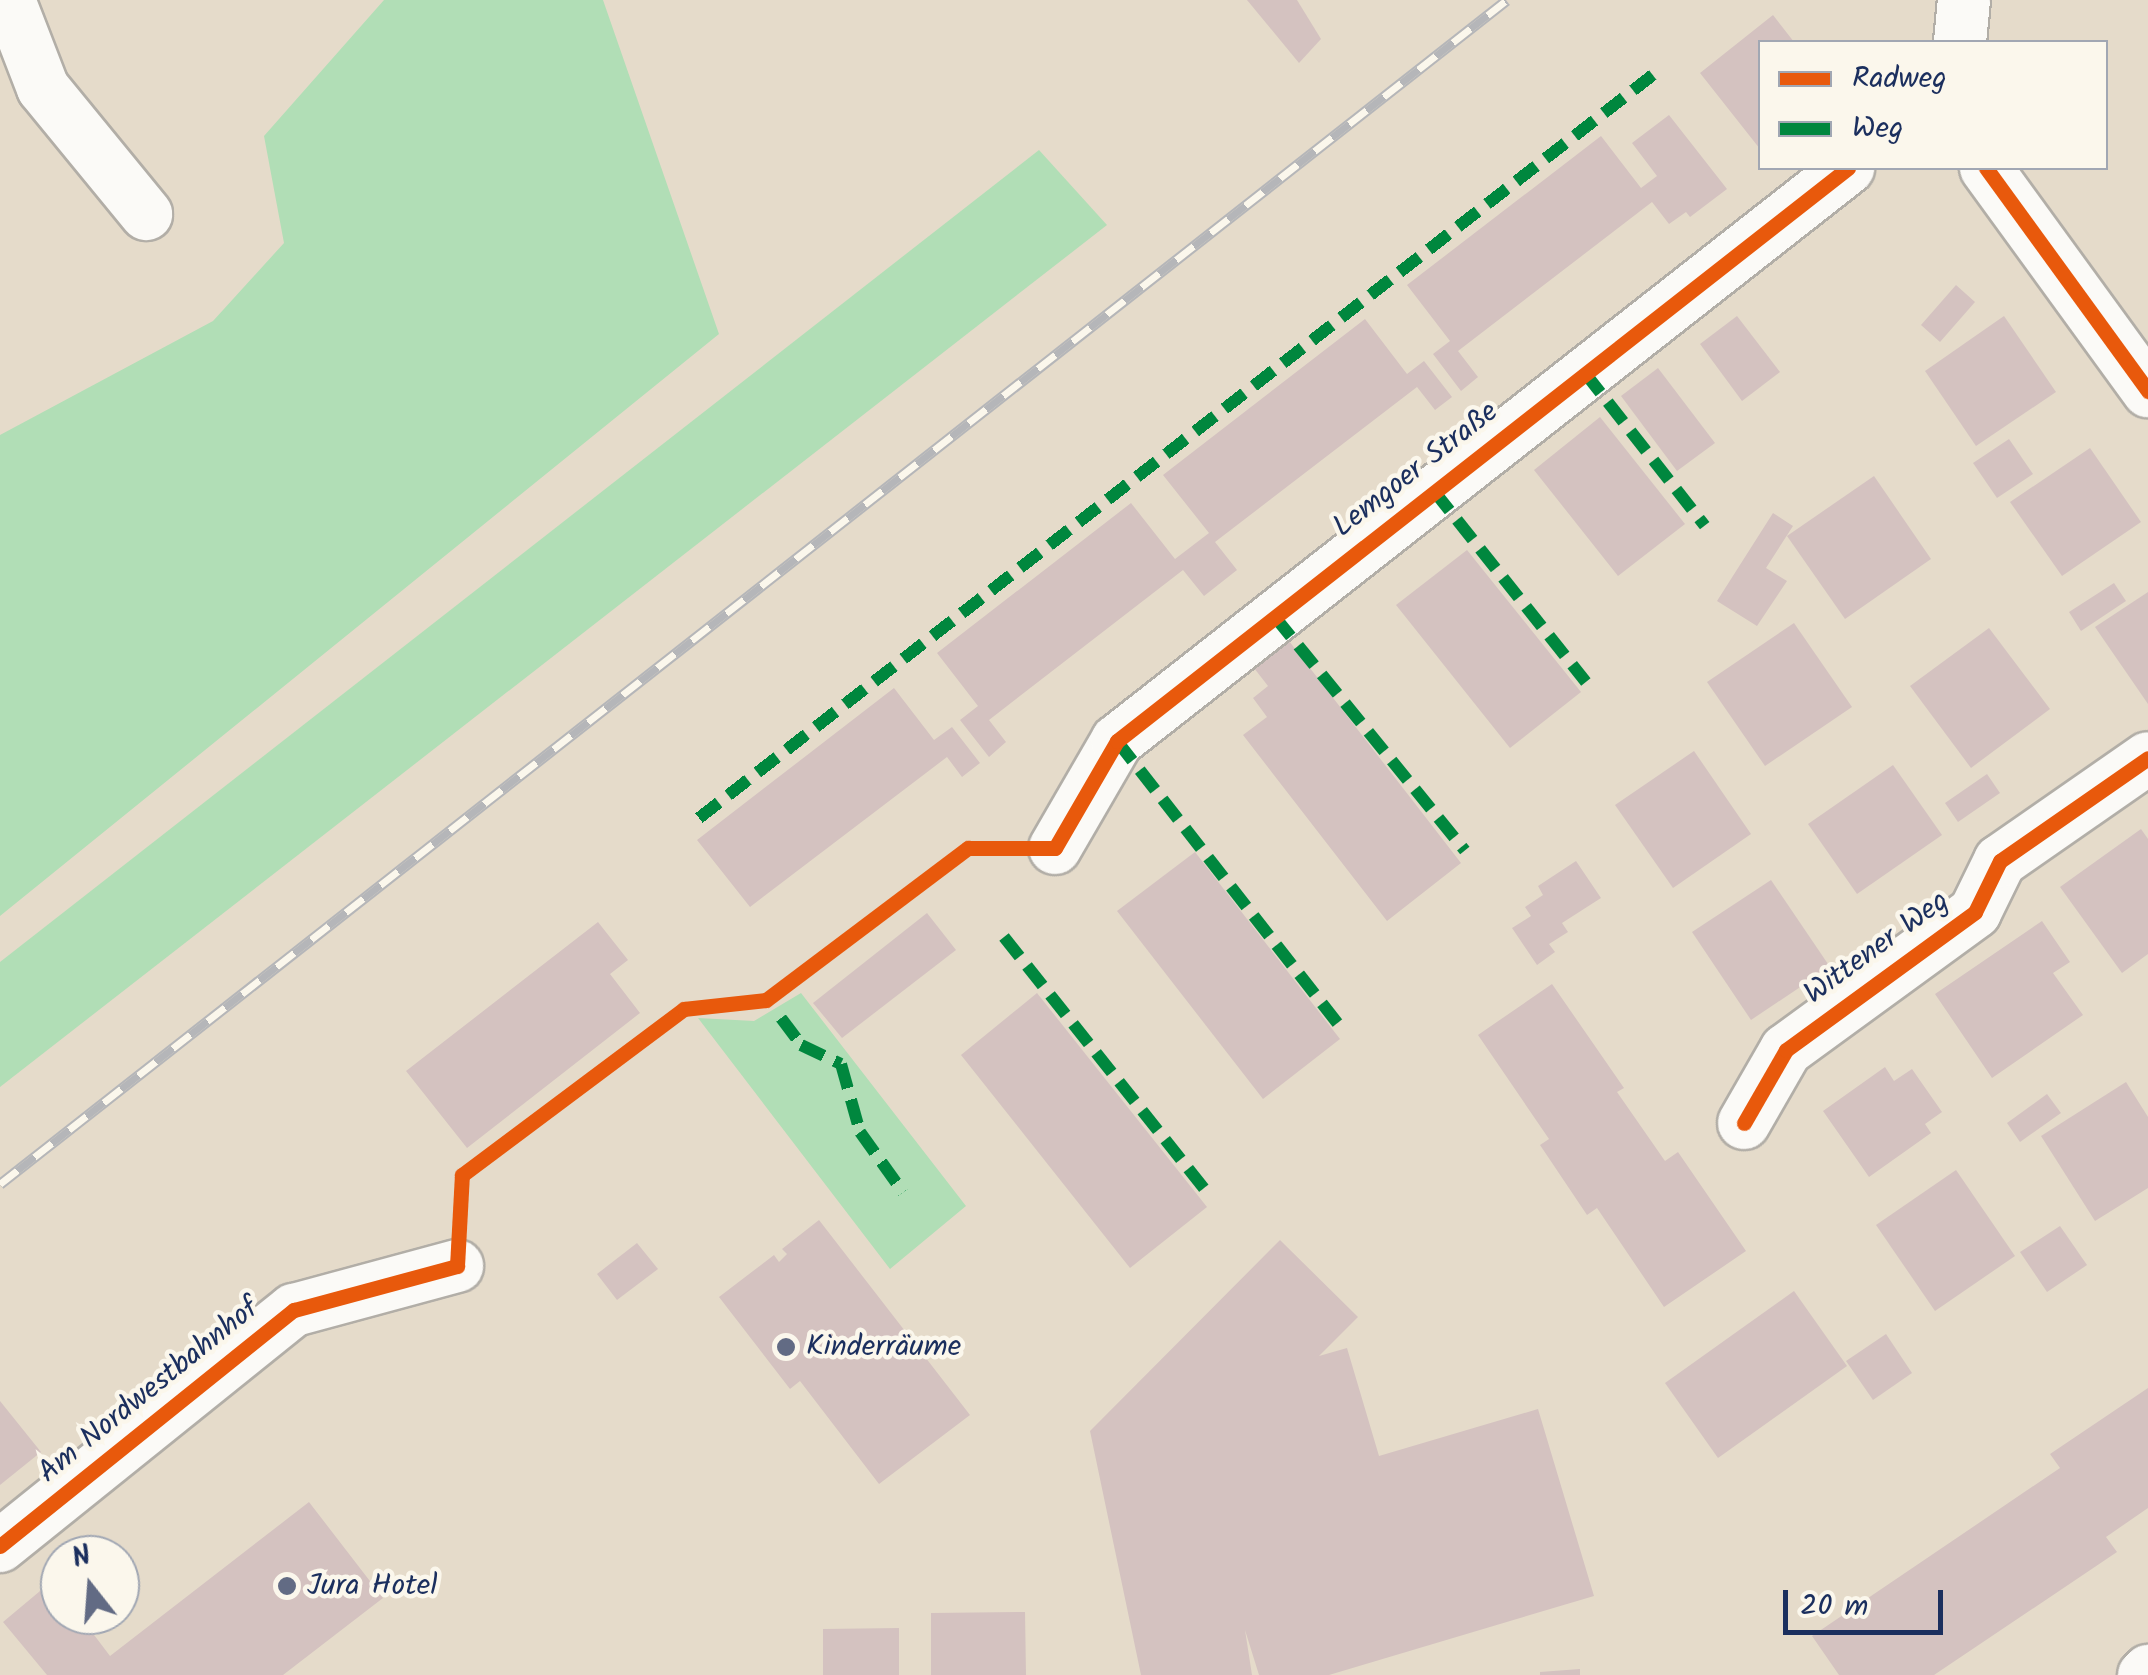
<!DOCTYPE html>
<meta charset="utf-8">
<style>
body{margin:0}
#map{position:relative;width:2148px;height:1675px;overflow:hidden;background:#e5dbca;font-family:Kalam,sans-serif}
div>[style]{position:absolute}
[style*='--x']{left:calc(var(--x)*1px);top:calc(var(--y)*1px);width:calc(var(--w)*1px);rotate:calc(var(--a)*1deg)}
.green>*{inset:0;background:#b1deb6}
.building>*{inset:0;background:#d4c2c0}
.roads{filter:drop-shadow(2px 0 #b2aea7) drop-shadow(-2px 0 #b2aea7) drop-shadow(0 2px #b2aea7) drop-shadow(0 -2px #b2aea7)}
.street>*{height:52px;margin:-26px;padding:0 26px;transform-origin:26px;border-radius:26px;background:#fbfaf7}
.rail>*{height:11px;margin-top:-5.5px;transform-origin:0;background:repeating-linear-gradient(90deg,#fbf7ec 0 22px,#b5b6b9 0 44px);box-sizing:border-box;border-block:2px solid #b5b6b9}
.quiet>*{height:12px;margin-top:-6px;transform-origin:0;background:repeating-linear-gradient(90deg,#00873e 0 25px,transparent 0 37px)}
.cycleway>*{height:15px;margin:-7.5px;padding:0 7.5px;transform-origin:7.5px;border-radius:7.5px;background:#e8590c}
.dots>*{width:28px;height:28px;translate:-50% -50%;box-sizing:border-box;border:5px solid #fbf7ec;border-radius:50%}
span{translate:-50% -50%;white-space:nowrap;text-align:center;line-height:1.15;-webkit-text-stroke:9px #fbf7ec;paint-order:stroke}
.street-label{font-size:30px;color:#1b2f5e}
.poi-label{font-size:30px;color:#1b2f5e}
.left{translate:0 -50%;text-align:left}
.legend{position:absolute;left:1758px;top:40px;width:350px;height:130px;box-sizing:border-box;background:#fbf7ec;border:2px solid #a1a7b3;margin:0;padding:12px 18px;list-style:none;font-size:30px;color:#1b2f5e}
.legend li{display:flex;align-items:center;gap:20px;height:50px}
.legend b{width:50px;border:2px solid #a1a7b3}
.north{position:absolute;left:40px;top:1535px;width:100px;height:100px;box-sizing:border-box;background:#fbf7ec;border:2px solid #a1a7b3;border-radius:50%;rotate:343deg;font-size:28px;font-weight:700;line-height:40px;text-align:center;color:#1b2f5e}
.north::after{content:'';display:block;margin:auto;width:35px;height:45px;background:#626b84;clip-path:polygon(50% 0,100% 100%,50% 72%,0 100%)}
.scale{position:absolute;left:1783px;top:1590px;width:160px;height:45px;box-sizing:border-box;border:5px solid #1b2f5e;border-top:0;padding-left:12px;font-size:30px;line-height:35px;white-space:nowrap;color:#1b2f5e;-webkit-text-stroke:8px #fbf7ec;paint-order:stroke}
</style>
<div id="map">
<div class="green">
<div style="clip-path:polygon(384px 0,603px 0,719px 334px,0 916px,0 435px,213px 321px,284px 243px,264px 136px)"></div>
<div style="clip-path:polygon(1039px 150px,1107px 225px,0 1087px,0 962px)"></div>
<div style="clip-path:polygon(801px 993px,966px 1206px,890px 1269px,698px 1018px,754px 1021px)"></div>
</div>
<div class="building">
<div style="clip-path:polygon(1247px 0,1297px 0,1321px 39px,1299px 63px)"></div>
<div style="clip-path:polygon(1773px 15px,1794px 42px,1760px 42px,1760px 149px,1700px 73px)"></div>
<div style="clip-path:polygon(1669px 115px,1727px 189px,1690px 217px,1686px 212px,1669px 224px,1652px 202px,1458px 351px,1478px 377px,1461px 391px,1433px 354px,1450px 341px,1407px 285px,1601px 136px,1641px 188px,1657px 176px,1632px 143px)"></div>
<div style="clip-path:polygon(1956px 285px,1975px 302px,1940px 342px,1921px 325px)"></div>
<div style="clip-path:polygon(1737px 316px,1780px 372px,1742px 401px,1700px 344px)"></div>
<div style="clip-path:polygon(2004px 316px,2056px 392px,1976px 446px,1925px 371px)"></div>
<div style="clip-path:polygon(1365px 319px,1407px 374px,1424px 361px,1452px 397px,1435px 410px,1417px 387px,1215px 542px,1237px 570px,1204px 596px,1183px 570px,989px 720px,1006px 742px,989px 757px,960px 720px,978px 706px,937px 653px,1131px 503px,1175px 559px,1209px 533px,1163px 475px)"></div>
<div style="clip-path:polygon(1658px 368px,1715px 443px,1677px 471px,1621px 396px)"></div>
<div style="clip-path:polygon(1600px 417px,1685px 524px,1618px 576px,1534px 470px)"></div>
<div style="clip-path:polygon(2009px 439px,2033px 474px,1997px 498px,1973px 463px)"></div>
<div style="clip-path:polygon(2090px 448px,2141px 522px,2062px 576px,2010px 502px)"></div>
<div style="clip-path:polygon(1874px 476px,1931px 559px,1845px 619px,1787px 536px)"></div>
<div style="clip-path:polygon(1773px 513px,1793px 526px,1766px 568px,1787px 581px,1757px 626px,1717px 601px)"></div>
<div style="clip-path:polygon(1467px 550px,1581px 692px,1510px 748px,1396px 605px)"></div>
<div style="clip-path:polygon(2114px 583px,2126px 601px,2081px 631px,2069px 612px)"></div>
<div style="clip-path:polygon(2148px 592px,2148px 704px,2095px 627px)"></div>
<div style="clip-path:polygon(1794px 623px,1852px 707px,1765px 766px,1707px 682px)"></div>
<div style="clip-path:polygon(1989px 628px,2050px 709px,1971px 768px,1910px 686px)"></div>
<div style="clip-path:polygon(1289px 641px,1461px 863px,1387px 921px,1243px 735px,1267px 717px,1253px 698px,1268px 686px,1254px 668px)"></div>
<div style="clip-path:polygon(894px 688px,934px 740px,952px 727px,980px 763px,962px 777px,947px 757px,750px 907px,697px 840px)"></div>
<div style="clip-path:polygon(1694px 751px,1751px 834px,1673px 888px,1615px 805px)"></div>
<div style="clip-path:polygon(1893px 765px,1942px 835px,1857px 894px,1808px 824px)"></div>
<div style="clip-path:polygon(1987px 774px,2000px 793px,1958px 822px,1945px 803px)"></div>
<div style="clip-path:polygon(2141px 829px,2148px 839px,2148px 954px,2122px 973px,2060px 887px)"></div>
<div style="clip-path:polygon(1195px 852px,1340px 1039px,1263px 1099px,1117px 911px)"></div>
<div style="clip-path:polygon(1576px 861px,1601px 898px,1562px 923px,1568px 932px,1549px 944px,1555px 952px,1537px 965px,1512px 928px,1531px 916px,1525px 907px,1543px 895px,1538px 886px)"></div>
<div style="clip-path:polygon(1771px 880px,1830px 967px,1751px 1020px,1692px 932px)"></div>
<div style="clip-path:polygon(927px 913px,956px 950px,842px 1038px,813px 1003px)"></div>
<div style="clip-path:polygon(2042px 921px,2070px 962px,2053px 973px,2083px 1015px,1992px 1078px,1935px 994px)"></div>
<div style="clip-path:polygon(598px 922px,628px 960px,610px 974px,640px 1013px,467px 1148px,406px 1071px)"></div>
<div style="clip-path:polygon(1552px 984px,1624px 1088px,1617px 1092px,1665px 1161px,1678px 1152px,1746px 1251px,1664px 1307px,1597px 1208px,1587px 1215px,1540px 1145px,1549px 1139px,1478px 1035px)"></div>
<div style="clip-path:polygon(1037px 993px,1207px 1207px,1130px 1268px,961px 1055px)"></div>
<div style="clip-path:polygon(1885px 1067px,1894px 1081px,1912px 1069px,1942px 1112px,1925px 1124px,1931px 1133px,1869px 1177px,1823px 1111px)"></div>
<div style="clip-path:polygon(2126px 1082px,2148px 1117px,2148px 1188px,2095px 1221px,2041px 1136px)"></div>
<div style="clip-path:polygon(2047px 1094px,2061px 1113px,2020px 1142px,2007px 1123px)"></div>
<div style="clip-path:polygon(1956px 1170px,2015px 1256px,1935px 1311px,1876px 1225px)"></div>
<div style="clip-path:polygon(819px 1220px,970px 1415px,879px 1484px,800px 1381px,790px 1389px,719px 1297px,774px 1255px,779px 1262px,787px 1254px,782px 1249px)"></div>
<div style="clip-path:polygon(2060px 1226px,2087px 1265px,2047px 1292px,2020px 1252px)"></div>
<div style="clip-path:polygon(1280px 1240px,1358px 1317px,1319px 1356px,1347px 1348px,1379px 1456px,1538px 1409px,1594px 1596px,1329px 1675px,1259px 1675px,1245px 1630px,1252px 1675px,1141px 1675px,1090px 1431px)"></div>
<div style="clip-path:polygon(637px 1243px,658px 1269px,617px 1300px,597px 1274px)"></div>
<div style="clip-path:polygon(1794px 1291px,1847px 1366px,1718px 1458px,1665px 1383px)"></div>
<div style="clip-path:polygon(1886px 1334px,1912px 1373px,1873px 1400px,1846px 1361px)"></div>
<div style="clip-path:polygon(2148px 1388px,2148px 1508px,2106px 1537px,2117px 1552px,1934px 1675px,1839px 1675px,1812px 1636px,2060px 1468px,2050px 1454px)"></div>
<div style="clip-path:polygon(0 1401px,41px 1452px,0 1485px)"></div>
<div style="clip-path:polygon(309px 1502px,383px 1598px,283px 1675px,47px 1675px,3px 1622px,52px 1581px,60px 1591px,60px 1615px,79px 1615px,110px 1656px)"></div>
<div style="clip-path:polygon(1025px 1612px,1026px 1675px,931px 1675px,931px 1613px)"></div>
<div style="clip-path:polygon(899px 1628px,899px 1675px,823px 1675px,823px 1629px)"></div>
<div style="clip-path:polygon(1580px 1669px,1580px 1675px,1540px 1675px,1540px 1672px)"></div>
</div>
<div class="roads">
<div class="street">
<div style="--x:9;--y:0;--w:94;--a:68.9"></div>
<div style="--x:43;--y:88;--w:163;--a:50.7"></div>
<div style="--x:1960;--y:42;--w:42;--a:-84.6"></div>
<div style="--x:1986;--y:168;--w:276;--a:54"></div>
<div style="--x:1055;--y:848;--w:124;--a:-59.9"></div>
<div style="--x:1117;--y:741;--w:929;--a:-38.09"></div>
<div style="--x:1744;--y:1123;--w:84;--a:-60.1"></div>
<div style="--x:1786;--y:1050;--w:234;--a:-36.1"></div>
<div style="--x:1975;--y:912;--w:57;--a:-63.9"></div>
<div style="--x:2000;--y:861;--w:180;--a:-34.8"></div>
<div style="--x:0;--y:1546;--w:377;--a:-38.8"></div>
<div style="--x:294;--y:1310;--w:169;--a:-15.1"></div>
<div style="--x:2144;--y:1675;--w:6;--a:-45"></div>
</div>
</div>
<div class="rail">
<div style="--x:0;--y:1184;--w:1916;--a:-38.16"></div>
</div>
<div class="quiet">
<div style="--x:1585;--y:373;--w:194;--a:51.9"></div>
<div style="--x:1434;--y:491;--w:244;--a:51.5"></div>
<div style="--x:1275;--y:617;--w:301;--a:50.9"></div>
<div style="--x:1117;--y:741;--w:369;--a:52"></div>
<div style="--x:699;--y:818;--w:1217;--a:-37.92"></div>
<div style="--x:1004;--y:937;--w:326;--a:51.5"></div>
<div style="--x:781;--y:1018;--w:34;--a:53"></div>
<div style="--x:801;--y:1045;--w:44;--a:25.4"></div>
<div style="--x:841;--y:1064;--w:71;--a:74.4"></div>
<div style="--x:860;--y:1132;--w:74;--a:54.4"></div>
</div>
<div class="cycleway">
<div style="--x:1986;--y:168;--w:276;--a:54"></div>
<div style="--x:1744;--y:1123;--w:84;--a:-60.1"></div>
<div style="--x:1786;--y:1050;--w:234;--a:-36.1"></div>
<div style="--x:1975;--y:912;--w:57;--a:-63.9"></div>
<div style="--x:2000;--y:861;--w:180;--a:-34.8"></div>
<div style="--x:0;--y:1546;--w:377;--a:-38.8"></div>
<div style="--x:294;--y:1310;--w:169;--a:-15.1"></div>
<div style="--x:457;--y:1266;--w:91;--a:-86.9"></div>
<div style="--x:462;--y:1175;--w:277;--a:-36.8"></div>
<div style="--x:684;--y:1009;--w:82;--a:-6.3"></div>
<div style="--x:766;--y:1000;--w:253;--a:-37"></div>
<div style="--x:968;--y:848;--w:87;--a:0"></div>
<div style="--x:1055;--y:848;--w:124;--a:-59.9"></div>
<div style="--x:1117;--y:741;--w:929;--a:-38.09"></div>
</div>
<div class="dots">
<div style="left:786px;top:1347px;background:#626b84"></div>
<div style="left:287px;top:1586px;background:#626b84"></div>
</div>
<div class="street-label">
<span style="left:1416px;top:470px;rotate:-38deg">Lemgoer Straße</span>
<span style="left:1877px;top:948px;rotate:-36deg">Wittener Weg</span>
<span style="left:149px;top:1391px;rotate:-39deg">Am Nordwestbahnhof</span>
</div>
<div class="poi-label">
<span class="left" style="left:806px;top:1347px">Kinderräume</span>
<span class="left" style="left:307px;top:1586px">Jura Hotel</span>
</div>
<ul class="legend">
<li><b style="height:12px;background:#e8590c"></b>Radweg</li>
<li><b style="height:12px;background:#00873e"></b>Weg</li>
</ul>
<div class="north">N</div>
<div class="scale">20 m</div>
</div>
